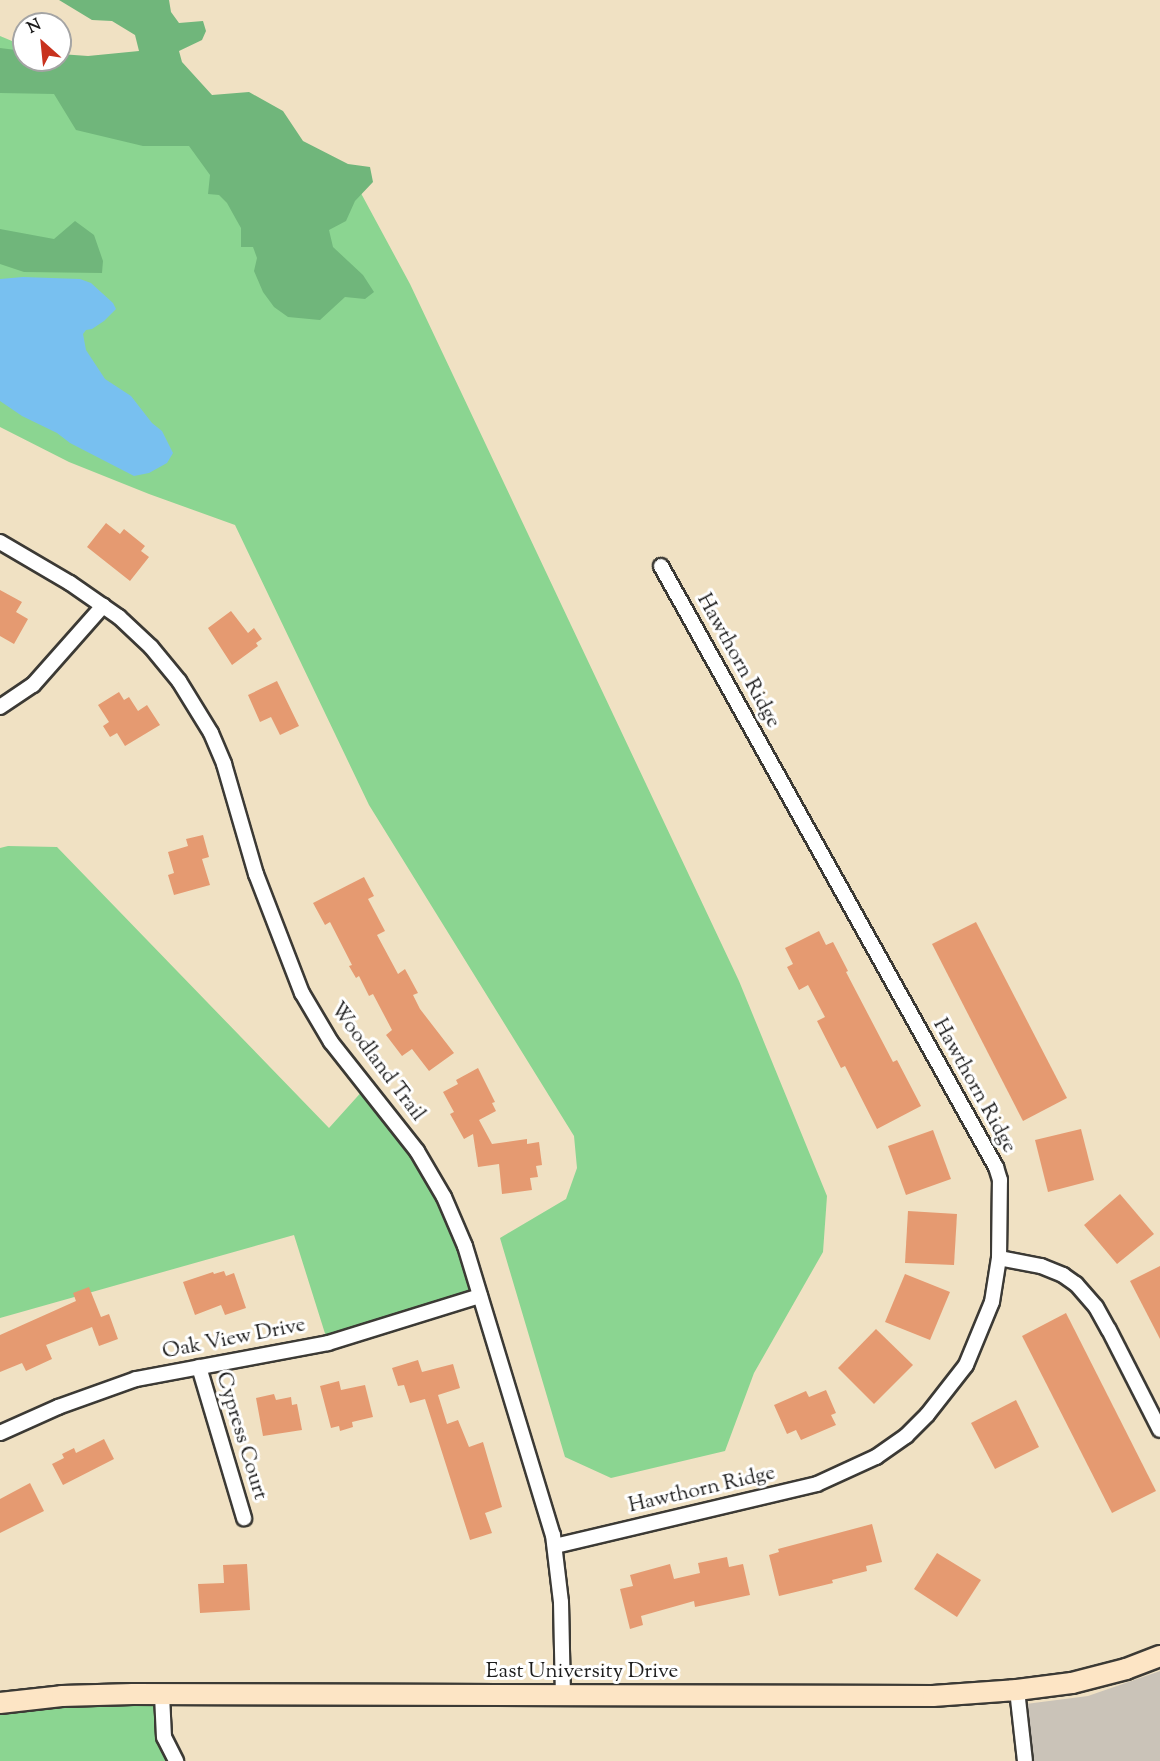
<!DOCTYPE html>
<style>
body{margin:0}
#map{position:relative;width:1160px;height:1761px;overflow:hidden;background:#f0e1c3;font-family:"Sorts Mill Goudy",serif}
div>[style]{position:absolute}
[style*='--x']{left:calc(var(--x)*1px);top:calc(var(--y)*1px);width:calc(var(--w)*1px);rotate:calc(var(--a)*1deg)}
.industrial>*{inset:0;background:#cac3b8}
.green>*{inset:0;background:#8bd591}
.forest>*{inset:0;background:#70b67b}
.water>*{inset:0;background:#78c0f0}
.building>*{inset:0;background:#e59a71}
.roads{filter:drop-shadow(2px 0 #3c3a35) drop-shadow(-2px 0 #3c3a35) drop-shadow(0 2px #3c3a35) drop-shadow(0 -2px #3c3a35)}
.minor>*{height:14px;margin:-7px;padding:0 7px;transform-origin:7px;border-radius:7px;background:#fff}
.secondary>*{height:20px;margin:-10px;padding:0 10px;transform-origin:10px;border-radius:10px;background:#fde5c5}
span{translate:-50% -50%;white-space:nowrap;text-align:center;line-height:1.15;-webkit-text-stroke:6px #fff;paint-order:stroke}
.street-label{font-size:21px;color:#1c1c1c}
.north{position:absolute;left:12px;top:12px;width:60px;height:60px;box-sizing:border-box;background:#fff;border:2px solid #a4a4a4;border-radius:50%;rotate:333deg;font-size:16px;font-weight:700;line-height:24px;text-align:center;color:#1c1c1c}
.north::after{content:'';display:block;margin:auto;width:21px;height:27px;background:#c8321e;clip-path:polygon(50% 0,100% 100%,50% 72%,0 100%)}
</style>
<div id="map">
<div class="industrial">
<div style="clip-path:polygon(1160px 1671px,1160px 1761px,1025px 1761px,1018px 1705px,1088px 1696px)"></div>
</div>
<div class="green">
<div style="clip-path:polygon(0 36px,24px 46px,24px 60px,356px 184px,410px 284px,739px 981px,827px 1196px,823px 1252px,754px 1373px,725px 1451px,611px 1478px,565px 1457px,500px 1238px,566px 1199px,577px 1168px,574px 1136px,369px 805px,235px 525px,149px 494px,69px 462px,0 427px)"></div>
<div style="clip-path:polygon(8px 846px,57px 847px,329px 1128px,365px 1088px,417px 1151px,480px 1296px,328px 1343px,294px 1235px,0 1318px,0 848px)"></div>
<div style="clip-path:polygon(162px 1695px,176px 1761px,0 1761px,0 1703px)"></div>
</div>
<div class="forest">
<div style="clip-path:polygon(59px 0,169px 0,171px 12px,179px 23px,203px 21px,206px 31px,202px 40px,179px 51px,182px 62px,212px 95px,249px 92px,283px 111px,303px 141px,348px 164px,370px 167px,373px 182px,355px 201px,346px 221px,329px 230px,333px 247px,363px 275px,374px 292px,365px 299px,345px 297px,320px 320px,288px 317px,274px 307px,263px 292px,254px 271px,257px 258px,253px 247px,241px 247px,241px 228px,237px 221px,227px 203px,219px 195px,208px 194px,210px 175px,189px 146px,143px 146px,76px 130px,54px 94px,0 93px,0 48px,24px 51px,24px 60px,60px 60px,60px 54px,88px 56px,139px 51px,135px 35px,112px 21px,92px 20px)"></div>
<div style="clip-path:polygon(75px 221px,94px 235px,103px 261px,102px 273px,24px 272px,0 264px,0 229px,54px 239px)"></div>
</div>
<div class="water">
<div style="clip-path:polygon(23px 277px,80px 279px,91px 283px,113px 303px,116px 309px,104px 321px,92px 329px,86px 330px,83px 334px,86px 350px,105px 379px,131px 396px,152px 423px,162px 431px,173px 453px,167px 463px,149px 473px,134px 476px,70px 443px,57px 433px,22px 416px,0 401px,0 279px)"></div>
</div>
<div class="building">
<div style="clip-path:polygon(106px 523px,120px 534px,124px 529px,145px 546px,141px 551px,149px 557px,130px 581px,87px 547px)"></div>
<div style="clip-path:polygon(0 590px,22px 602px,16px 612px,28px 619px,14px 644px,0 636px)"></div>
<div style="clip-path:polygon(231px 611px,248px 633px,254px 628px,262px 639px,256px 643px,258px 646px,232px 665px,208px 628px)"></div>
<div style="clip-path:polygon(277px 681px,299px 726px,280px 735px,271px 717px,260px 722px,248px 695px)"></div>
<div style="clip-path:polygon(119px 692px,124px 700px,129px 697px,138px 711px,147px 705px,160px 725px,125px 746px,117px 733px,110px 737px,103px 726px,109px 722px,98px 705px)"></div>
<div style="clip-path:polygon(203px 835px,209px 857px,202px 859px,210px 885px,174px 895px,168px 875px,174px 873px,168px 852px,188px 846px,186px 839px)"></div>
<div style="clip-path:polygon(364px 877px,374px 896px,368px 899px,385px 931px,377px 935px,398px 974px,405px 969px,418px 993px,413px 995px,420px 1009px,454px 1053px,429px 1071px,412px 1049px,402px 1056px,386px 1035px,392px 1030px,373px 994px,369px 996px,359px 976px,356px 978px,349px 966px,352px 965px,330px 922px,325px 925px,313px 903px)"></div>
<div style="clip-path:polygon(976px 922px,1067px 1098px,1023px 1121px,932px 944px)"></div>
<div style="clip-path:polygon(819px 931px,826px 945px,833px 942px,848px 971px,846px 972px,893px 1062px,897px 1060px,921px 1106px,877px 1129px,845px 1066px,841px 1068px,817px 1021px,825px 1017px,808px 985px,799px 990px,787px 967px,793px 964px,785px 948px)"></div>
<div style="clip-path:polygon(478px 1068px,495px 1102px,492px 1103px,496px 1111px,479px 1120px,492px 1144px,527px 1139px,527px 1144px,539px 1142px,542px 1165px,536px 1166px,538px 1177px,530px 1178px,532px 1190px,502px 1194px,499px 1164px,478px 1167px,473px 1134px,464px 1139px,450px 1114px,454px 1112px,443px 1092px,458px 1084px,456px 1080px)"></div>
<div style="clip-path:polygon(1081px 1129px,1094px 1180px,1048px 1192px,1035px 1140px)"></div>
<div style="clip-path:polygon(933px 1130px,951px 1179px,906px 1195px,888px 1146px)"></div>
<div style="clip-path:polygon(1120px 1194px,1154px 1234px,1117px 1264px,1084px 1225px)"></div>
<div style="clip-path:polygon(908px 1211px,957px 1214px,954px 1265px,905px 1263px)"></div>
<div style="clip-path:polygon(1160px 1266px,1160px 1339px,1130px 1281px)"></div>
<div style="clip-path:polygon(224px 1271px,226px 1276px,234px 1273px,246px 1308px,225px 1315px,221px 1305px,195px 1315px,183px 1282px,213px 1272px,214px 1274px)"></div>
<div style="clip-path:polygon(905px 1274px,950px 1292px,930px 1340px,885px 1322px)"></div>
<div style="clip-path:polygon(89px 1287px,101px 1317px,109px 1314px,118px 1339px,99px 1346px,92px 1327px,46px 1345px,52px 1359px,26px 1371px,22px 1363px,0 1372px,0 1335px,76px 1301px,73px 1293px)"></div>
<div style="clip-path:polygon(1066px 1313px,1156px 1491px,1112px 1513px,1022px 1336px)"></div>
<div style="clip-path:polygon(876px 1329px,913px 1365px,874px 1404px,838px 1368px)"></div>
<div style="clip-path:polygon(418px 1360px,422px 1372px,453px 1364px,460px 1388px,438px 1395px,447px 1424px,458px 1420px,469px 1447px,483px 1442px,502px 1507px,485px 1513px,492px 1533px,470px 1540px,425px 1399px,410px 1403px,404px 1385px,398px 1386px,392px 1368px)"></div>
<div style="clip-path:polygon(339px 1381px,341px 1390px,365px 1385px,373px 1417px,352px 1422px,353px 1427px,340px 1431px,339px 1426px,331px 1428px,320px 1386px)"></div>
<div style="clip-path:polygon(826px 1390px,836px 1413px,831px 1415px,836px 1425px,801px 1440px,796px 1430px,787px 1434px,774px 1405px,806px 1391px,809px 1397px)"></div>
<div style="clip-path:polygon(274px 1394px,276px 1400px,291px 1397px,292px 1405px,297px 1404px,302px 1430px,263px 1436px,256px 1398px)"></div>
<div style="clip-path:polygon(1016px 1400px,1039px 1447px,995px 1469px,971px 1423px)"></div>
<div style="clip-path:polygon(104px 1439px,114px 1459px,63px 1485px,52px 1464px,64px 1458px,62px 1454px,74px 1448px,76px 1453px)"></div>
<div style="clip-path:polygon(30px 1483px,44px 1511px,0 1533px,0 1499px)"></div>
<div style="clip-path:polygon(872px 1524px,882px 1562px,866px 1566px,867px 1571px,832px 1580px,833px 1583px,779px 1596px,769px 1555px,779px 1552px,778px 1549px)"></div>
<div style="clip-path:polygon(937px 1553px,981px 1580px,957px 1617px,914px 1589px)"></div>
<div style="clip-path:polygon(727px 1557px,729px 1567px,743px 1564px,750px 1595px,695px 1607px,694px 1601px,641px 1616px,643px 1625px,630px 1629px,620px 1589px,633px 1586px,630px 1575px,670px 1564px,674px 1579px,700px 1573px,698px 1563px)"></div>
<div style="clip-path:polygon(247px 1564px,250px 1610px,200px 1613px,198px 1584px,224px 1583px,223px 1565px)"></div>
</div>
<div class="roads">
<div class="minor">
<div style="--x:0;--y:542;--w:81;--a:30.4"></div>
<div style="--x:70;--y:583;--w:60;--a:34.8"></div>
<div style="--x:119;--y:617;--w:44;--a:43.2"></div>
<div style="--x:151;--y:647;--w:44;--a:50.5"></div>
<div style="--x:179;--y:681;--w:61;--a:58.4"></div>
<div style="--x:211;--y:733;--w:34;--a:67"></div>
<div style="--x:224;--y:764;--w:115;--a:73.8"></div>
<div style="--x:256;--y:874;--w:128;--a:68.9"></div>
<div style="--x:302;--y:993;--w:57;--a:59.4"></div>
<div style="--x:331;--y:1042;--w:139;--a:51.7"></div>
<div style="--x:417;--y:1151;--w:53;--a:59.6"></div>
<div style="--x:444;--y:1197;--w:53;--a:66.8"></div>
<div style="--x:465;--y:1246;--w:302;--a:73.1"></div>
<div style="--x:553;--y:1535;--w:67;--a:83.2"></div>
<div style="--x:561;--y:1602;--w:94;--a:88.8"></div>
<div style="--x:0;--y:707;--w:40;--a:-34"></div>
<div style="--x:33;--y:685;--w:106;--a:-48.5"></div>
<div style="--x:999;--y:1258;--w:43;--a:10.8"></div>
<div style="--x:1041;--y:1266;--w:24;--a:22"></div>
<div style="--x:1063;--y:1275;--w:16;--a:35"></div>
<div style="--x:1076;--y:1284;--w:30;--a:49"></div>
<div style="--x:1096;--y:1307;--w:26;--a:61"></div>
<div style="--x:1109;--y:1330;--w:112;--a:63"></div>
<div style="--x:199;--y:1367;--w:158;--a:73.4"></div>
<div style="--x:0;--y:1433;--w:64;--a:-24.1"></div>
<div style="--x:58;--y:1407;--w:83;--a:-19.7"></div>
<div style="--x:136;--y:1379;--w:195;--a:-10.6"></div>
<div style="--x:328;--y:1343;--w:159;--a:-17.2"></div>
<div style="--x:555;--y:1546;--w:269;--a:-13.3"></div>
<div style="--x:817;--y:1484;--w:65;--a:-24.6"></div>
<div style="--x:876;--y:1457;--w:37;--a:-35"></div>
<div style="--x:906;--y:1436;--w:30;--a:-45"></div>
<div style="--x:927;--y:1415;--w:63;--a:-52"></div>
<div style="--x:966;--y:1365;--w:68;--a:-67.6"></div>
<div style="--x:992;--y:1302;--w:45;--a:-81"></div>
<div style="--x:999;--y:1258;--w:78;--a:-89.3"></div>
<div style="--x:1000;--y:1180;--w:14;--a:-107"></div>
<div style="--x:996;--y:1167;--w:688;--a:-119.14"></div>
<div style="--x:1017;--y:1690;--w:71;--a:83.6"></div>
<div style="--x:162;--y:1695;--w:42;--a:87.3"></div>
<div style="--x:164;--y:1737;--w:27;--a:63"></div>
</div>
<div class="secondary">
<div style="--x:0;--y:1703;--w:62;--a:-6.4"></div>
<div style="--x:62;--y:1696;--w:71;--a:-1.6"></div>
<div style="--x:133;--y:1694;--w:800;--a:0.14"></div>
<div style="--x:933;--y:1696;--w:84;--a:-4.1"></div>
<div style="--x:1017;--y:1690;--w:55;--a:-7.3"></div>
<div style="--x:1072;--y:1683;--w:56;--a:-14.5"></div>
<div style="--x:1126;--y:1669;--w:36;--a:-21"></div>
</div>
</div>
<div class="street-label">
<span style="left:738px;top:661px;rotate:61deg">Hawthorn Ridge</span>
<span style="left:377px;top:1062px;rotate:53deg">Woodland Trail</span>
<span style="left:974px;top:1086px;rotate:61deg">Hawthorn Ridge</span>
<span style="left:234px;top:1339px;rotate:-11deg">Oak View Drive</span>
<span style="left:241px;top:1436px;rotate:73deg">Cypress Court</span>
<span style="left:702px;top:1490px;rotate:-13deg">Hawthorn Ridge</span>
<span style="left:582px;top:1672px">East University Drive</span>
</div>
<div class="north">N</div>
</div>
